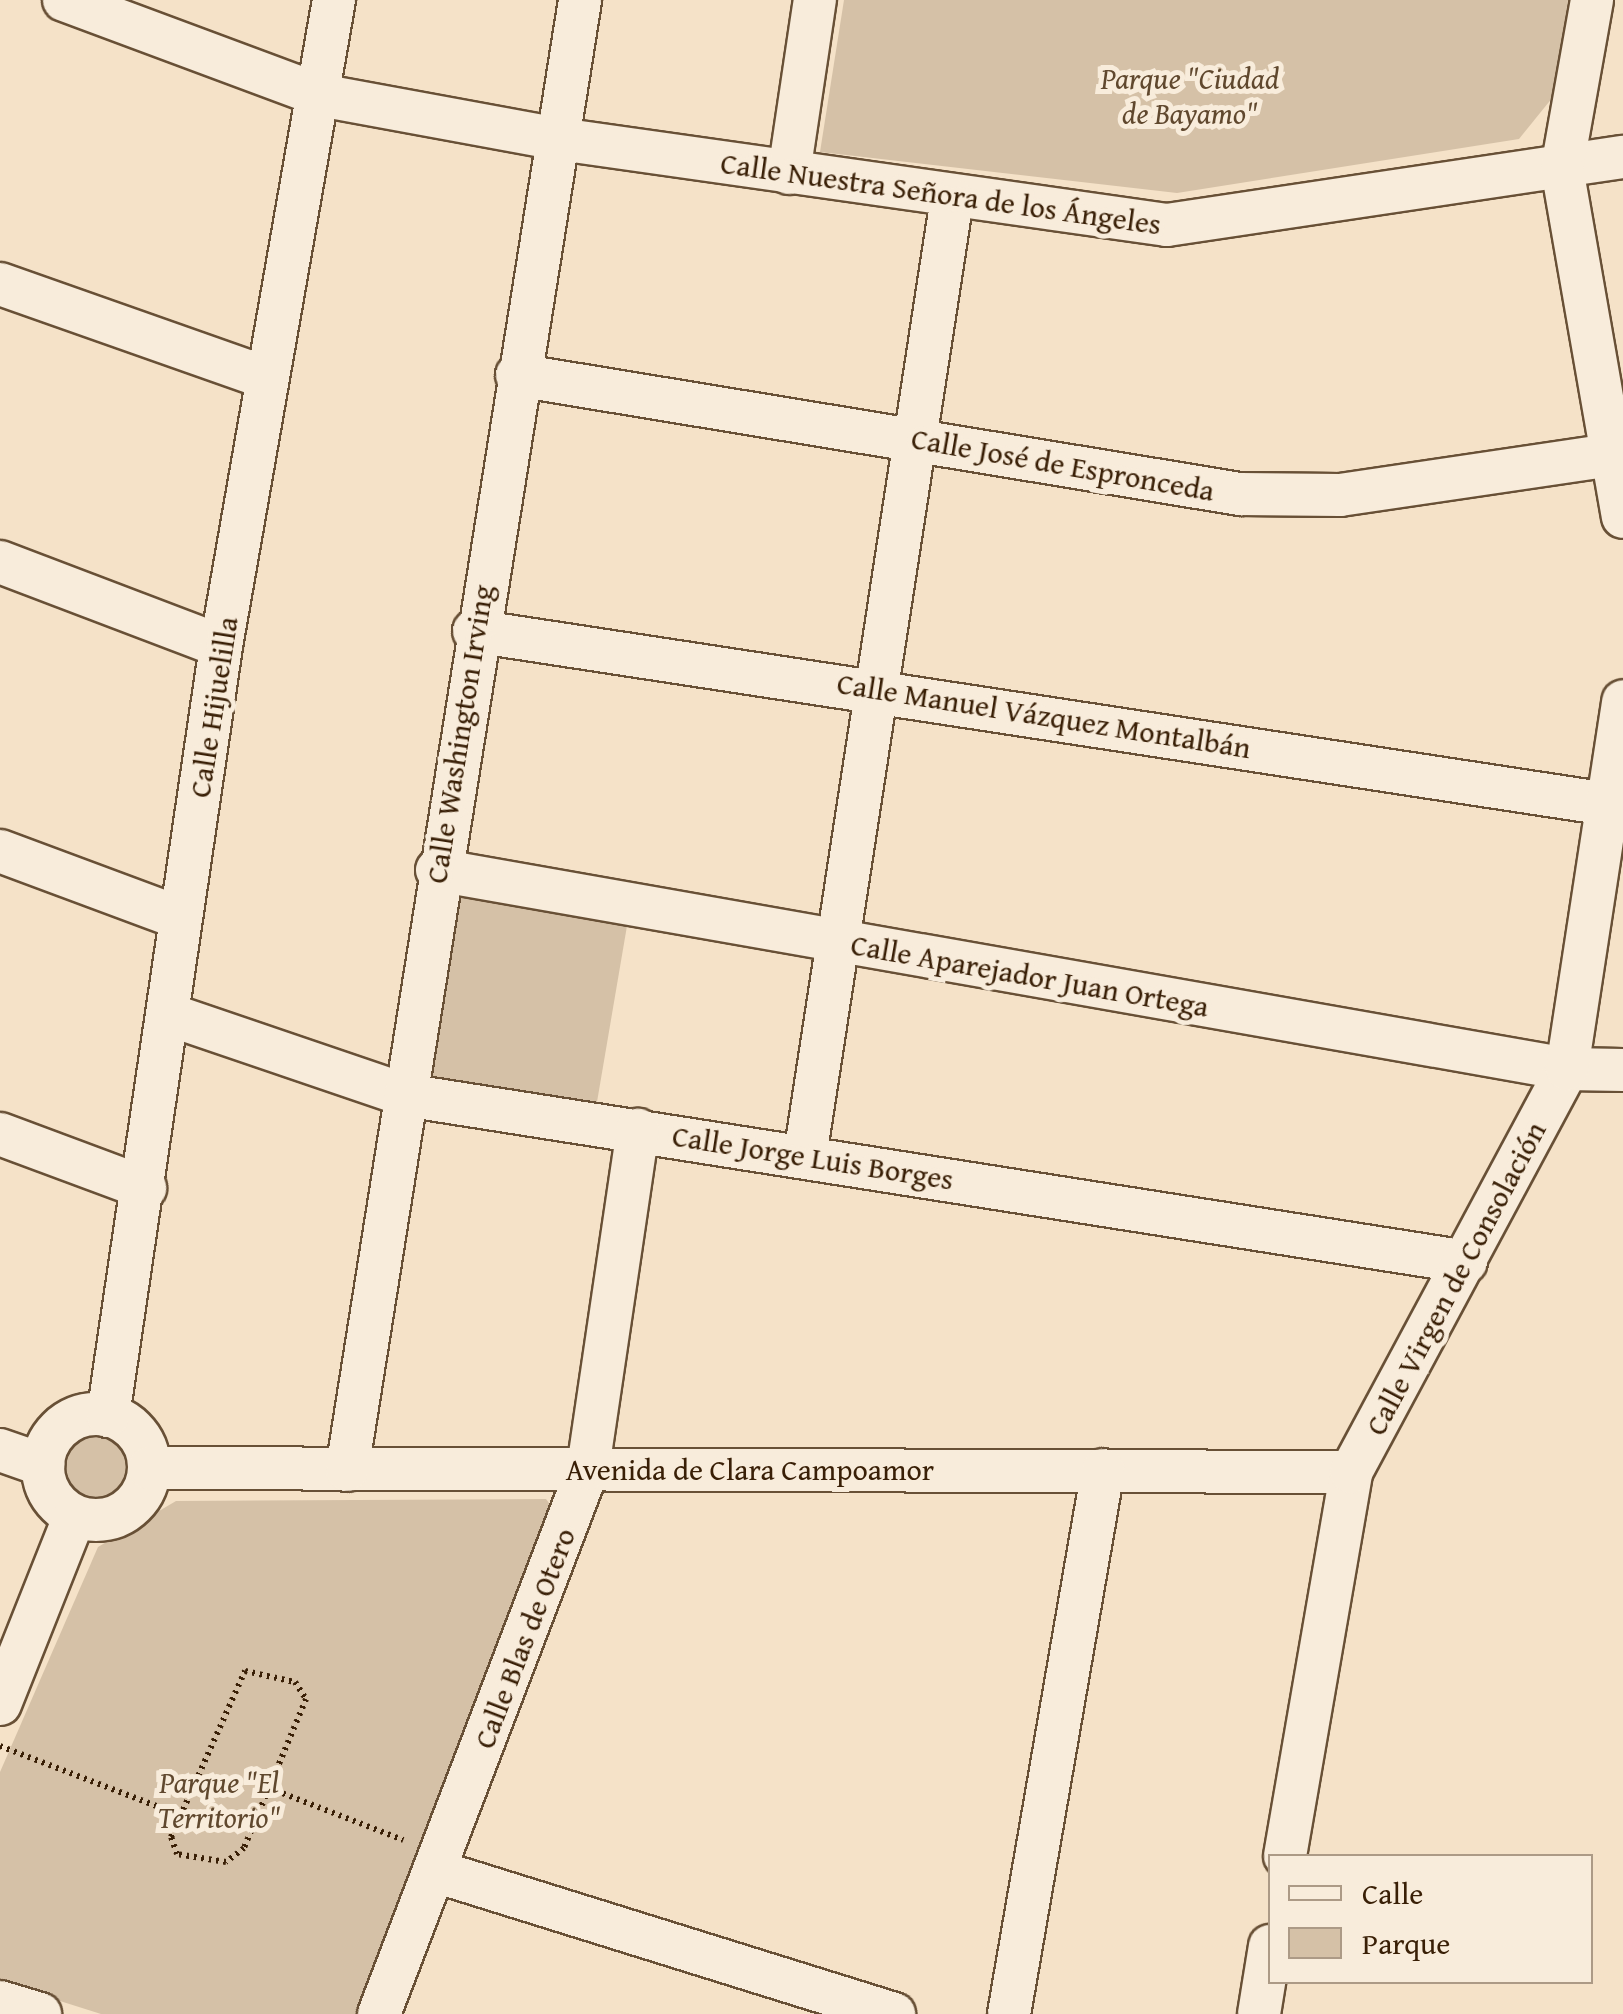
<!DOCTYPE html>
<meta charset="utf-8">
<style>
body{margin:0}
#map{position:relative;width:1623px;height:2014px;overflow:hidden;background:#f5e2c8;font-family:"Gentium Book Plus",serif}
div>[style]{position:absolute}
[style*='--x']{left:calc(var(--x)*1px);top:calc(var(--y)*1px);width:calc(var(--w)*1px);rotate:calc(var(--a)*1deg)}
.green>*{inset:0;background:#d5c1a7}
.round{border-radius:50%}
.path>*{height:6px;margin-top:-3px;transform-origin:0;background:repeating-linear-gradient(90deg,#391f06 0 2.5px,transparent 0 7.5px)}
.roads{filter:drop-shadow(2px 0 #685036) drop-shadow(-2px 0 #685036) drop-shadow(0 2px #685036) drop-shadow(0 -2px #685036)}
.minor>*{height:42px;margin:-21px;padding:0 21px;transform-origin:21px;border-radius:21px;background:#f8ecdb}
.minor>.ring{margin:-21px;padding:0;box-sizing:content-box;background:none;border:42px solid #f8ecdb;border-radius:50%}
span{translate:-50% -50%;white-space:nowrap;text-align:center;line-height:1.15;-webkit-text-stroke:10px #f8ecdb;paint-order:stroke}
.park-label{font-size:30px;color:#60482e;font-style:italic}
.street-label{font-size:30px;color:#391f06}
.legend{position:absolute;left:1268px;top:1854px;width:325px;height:130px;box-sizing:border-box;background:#f8ecdb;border:2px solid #ac9a86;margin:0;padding:12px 18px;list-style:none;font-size:30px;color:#391f06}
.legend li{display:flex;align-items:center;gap:20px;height:50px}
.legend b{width:50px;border:2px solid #ac9a86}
</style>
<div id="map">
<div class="green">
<div style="clip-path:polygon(844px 0,1568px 0,1553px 97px,1519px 139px,1177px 193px,820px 152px)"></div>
<div style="clip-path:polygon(452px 891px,628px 920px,597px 1102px,423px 1077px)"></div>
<div class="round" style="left:64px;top:1435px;width:64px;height:64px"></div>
<div style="clip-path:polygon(546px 1499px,558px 1515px,363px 2014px,101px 2014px,0 1982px,0 1772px,98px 1547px,176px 1501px)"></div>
</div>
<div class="path">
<div style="--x:245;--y:1671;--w:51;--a:12.4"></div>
<div style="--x:295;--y:1682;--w:20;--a:57"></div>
<div style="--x:306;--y:1699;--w:161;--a:112.6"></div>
<div style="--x:244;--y:1848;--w:23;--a:142"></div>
<div style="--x:226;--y:1862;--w:50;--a:-170.7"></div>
<div style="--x:177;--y:1854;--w:18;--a:-109"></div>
<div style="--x:171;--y:1837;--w:182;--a:-66"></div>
<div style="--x:0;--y:1746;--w:193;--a:21"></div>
<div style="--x:269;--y:1788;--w:144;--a:21.2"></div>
</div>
<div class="roads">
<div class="minor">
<div style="--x:64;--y:0;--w:272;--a:20.4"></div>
<div style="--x:319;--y:95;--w:244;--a:10.4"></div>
<div style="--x:559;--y:139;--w:614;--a:8.05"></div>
<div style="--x:1167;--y:225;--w:461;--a:-8.5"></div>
<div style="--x:1592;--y:0;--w:171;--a:100.1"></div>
<div style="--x:1562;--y:168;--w:354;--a:80.1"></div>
<div style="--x:789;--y:173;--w:175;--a:-81.5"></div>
<div style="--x:0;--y:284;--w:283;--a:19.4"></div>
<div style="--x:517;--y:375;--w:733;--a:9.35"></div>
<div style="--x:1240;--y:494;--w:100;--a:0.6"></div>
<div style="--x:1340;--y:495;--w:273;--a:-8.4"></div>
<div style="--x:0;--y:562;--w:236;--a:20.8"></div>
<div style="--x:474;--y:631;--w:1153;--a:8.68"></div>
<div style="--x:0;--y:851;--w:192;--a:20.4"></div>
<div style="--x:437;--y:870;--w:1147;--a:9.99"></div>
<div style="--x:1567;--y:1069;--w:56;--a:1"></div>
<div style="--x:170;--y:1015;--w:248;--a:18.8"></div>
<div style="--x:405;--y:1095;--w:1074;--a:8.94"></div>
<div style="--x:0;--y:1134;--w:155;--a:20.4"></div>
<div style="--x:805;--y:1156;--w:968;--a:-81.27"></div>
<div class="ring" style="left:43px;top:1414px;width:64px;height:64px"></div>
<div style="--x:108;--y:1416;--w:778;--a:-81.65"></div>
<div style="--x:221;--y:646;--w:656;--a:-80.08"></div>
<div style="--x:0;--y:1450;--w:46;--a:19.2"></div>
<div style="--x:149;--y:1468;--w:1202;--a:0.19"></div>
<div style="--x:347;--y:1470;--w:1488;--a:-80.99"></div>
<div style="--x:0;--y:1704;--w:202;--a:-68.3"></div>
<div style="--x:1285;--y:1856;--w:390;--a:-80.2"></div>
<div style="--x:1351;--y:1472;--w:457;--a:-61.8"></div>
<div style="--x:1567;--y:1069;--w:372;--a:-81.3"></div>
<div style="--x:435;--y:1871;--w:481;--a:17.3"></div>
<div style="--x:0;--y:2002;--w:42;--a:16.7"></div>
<div style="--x:379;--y:2014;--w:585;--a:-69.05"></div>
<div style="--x:588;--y:1468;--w:342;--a:-81.6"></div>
<div style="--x:1009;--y:2014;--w:552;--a:-80.2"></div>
<div style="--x:1259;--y:2014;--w:69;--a:-80.8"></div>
</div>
</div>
<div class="park-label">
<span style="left:1190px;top:95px">Parque "Ciudad<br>de Bayamo"</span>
<span style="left:219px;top:1799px">Parque "El<br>Territorio"</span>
</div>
<div class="street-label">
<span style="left:941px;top:193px;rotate:8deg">Calle Nuestra Señora de los Ángeles</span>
<span style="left:1063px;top:464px;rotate:10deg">Calle José de Espronceda</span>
<span style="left:213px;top:707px;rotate:-81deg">Calle Hijuelilla</span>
<span style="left:1044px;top:715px;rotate:9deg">Calle Manuel Vázquez Montalbán</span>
<span style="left:459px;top:734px;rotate:-81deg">Calle Washington Irving</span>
<span style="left:1030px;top:975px;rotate:10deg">Calle Aparejador Juan Ortega</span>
<span style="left:813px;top:1157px;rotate:9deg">Calle Jorge Luis Borges</span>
<span style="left:1455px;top:1278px;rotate:-62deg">Calle Virgen de Consolación</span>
<span style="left:750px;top:1469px">Avenida de Clara Campoamor</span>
<span style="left:524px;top:1638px;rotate:-69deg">Calle Blas de Otero</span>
</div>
<ul class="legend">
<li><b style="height:12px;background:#f8ecdb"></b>Calle</li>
<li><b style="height:28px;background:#d5c1a7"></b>Parque</li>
</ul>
</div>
